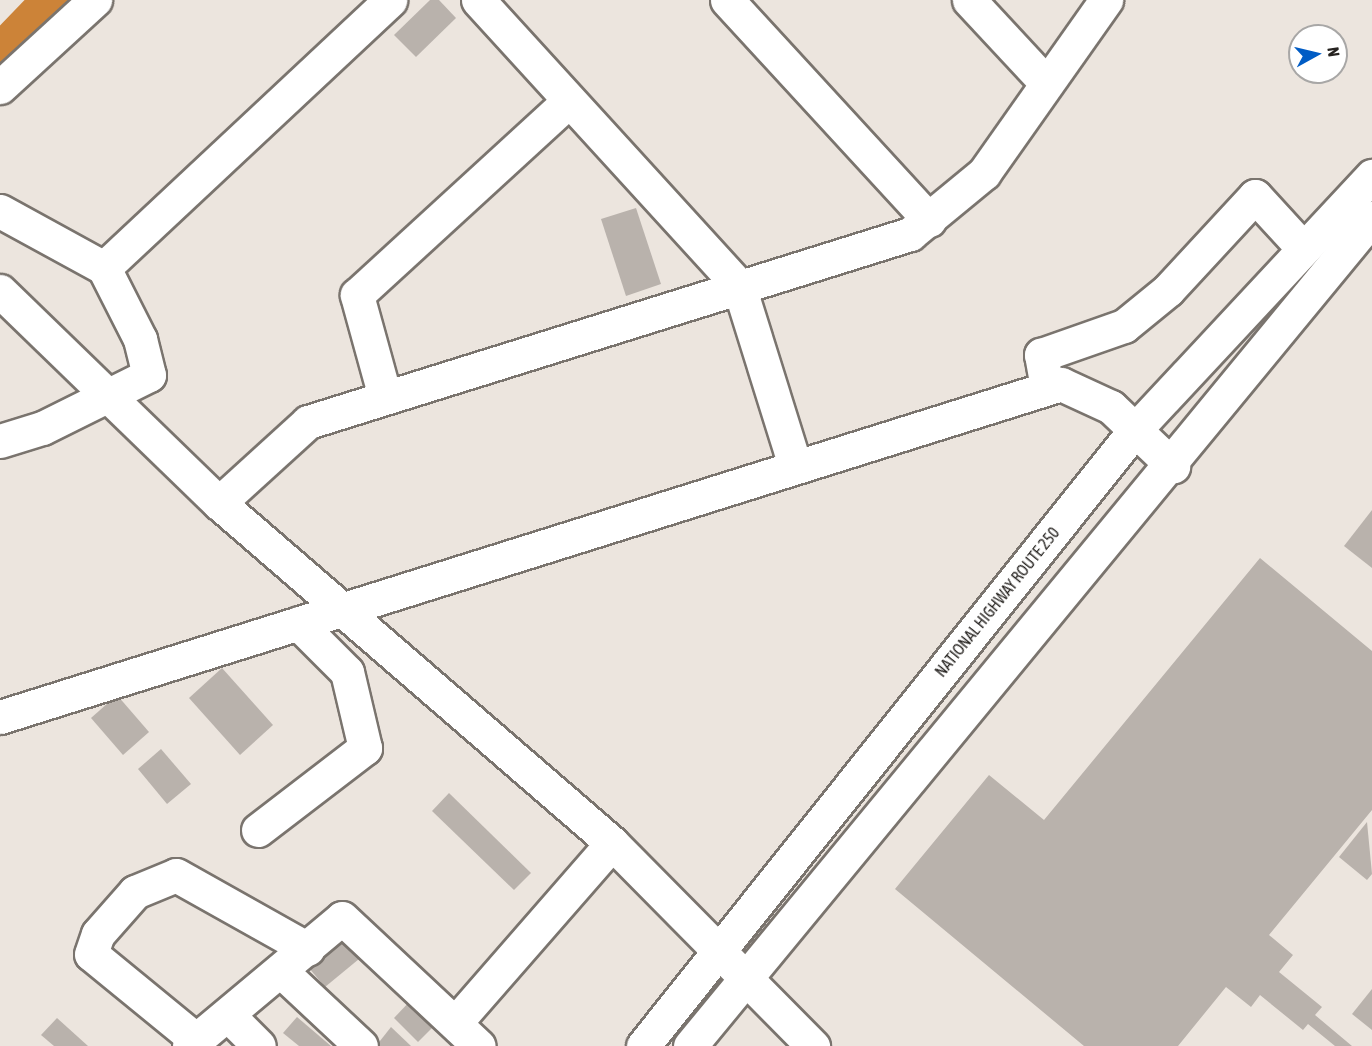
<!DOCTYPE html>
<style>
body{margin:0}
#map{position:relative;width:1372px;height:1046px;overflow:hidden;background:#ece5de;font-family:"Asap Condensed",sans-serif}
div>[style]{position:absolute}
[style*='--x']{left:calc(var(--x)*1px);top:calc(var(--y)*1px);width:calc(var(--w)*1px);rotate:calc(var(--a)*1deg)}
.river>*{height:48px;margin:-24px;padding:0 24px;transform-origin:24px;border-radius:24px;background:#cc8338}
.building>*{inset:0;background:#b9b2ac}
.roads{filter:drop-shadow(2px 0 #7a746e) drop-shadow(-2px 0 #7a746e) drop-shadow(0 2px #7a746e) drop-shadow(0 -2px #7a746e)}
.minor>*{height:33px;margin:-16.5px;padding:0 16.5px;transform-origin:16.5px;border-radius:16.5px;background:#fff}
.highway>*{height:33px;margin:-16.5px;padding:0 16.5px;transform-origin:16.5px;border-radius:16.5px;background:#fff}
span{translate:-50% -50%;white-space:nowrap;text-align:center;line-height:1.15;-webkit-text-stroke:5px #fff;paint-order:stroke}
.street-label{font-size:16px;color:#262320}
.north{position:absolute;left:1288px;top:24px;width:60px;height:60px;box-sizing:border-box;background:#fff;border:2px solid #a8a7a6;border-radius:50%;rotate:82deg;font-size:16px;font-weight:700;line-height:24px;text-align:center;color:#262320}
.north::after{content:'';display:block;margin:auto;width:21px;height:27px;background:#005cc5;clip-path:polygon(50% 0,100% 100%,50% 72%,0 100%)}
</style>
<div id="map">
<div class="river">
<div style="--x:0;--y:60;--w:83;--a:-46"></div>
</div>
<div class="building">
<div style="clip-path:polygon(430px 0,439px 0,456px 18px,416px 57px,394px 35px)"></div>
<div style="clip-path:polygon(636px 208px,661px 284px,626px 296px,601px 219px)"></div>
<div style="clip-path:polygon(1372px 510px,1372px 568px,1344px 546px)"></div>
<div style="clip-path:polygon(1260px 558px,1372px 651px,1372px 810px,1269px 935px,1293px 955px,1279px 972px,1322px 1007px,1315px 1015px,1352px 1046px,1335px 1046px,1308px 1024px,1303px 1030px,1260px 995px,1251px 1007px,1226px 987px,1178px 1046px,1084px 1046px,895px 889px,989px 775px,1044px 820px)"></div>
<div style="clip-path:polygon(222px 668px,273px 725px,240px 755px,189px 698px)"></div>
<div style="clip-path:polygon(117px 695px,149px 732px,123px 755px,91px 718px)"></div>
<div style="clip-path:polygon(161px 749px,191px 784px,167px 804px,138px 769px)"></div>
<div style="clip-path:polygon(449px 793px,531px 873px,514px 890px,432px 811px)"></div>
<div style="clip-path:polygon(1367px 822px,1372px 874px,1367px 880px,1339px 857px)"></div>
<div style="clip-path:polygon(343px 940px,359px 959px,325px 987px,309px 968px)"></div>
<div style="clip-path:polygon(1372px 989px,1372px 1030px,1352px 1014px)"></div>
<div style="clip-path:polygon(412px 999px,437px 1023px,418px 1042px,394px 1018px)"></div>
<div style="clip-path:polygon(297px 1017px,331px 1046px,299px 1046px,283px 1033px)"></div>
<div style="clip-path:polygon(57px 1018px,88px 1046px,54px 1046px,41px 1035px)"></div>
<div style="clip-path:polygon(391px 1027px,411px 1046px,376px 1046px)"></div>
</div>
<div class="roads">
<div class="minor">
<div style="--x:478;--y:0;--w:387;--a:47.6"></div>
<div style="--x:739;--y:286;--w:189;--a:72.7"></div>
<div style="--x:727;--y:0;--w:299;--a:47.4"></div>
<div style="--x:969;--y:0;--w:113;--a:47.1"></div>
<div style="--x:0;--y:87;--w:129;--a:-42.5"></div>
<div style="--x:0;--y:211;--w:119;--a:28.7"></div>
<div style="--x:104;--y:268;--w:80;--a:63.1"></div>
<div style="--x:140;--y:339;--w:37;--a:76"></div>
<div style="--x:149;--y:375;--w:119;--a:153.6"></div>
<div style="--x:42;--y:428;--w:44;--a:162.8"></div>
<div style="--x:104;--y:268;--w:392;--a:-43.1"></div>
<div style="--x:0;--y:291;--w:305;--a:44.1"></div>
<div style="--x:219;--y:503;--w:520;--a:40.86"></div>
<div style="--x:612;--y:843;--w:286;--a:45.3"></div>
<div style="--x:1047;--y:388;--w:34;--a:-100"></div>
<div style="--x:1041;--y:355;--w:88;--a:-19.3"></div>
<div style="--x:1124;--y:326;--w:57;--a:-39.3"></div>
<div style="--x:1168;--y:290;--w:128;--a:-47.2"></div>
<div style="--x:1255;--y:196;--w:68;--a:47.4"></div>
<div style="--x:385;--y:397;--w:106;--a:-105.4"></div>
<div style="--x:357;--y:295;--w:287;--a:-42.5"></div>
<div style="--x:219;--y:503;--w:120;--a:-42.3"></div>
<div style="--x:308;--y:422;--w:631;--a:-17.34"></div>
<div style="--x:910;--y:234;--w:96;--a:-39.5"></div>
<div style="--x:984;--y:173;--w:212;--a:-54.8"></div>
<div style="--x:0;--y:717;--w:1112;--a:-17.42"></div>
<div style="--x:1061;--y:384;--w:55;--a:24.7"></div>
<div style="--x:1111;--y:407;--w:86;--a:43.6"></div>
<div style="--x:258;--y:830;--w:135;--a:-37.5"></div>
<div style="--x:365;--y:748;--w:78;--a:-103.3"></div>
<div style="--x:347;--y:672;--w:69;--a:-135"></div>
<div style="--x:282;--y:972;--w:108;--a:43.1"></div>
<div style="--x:229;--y:1016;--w:42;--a:45"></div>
<div style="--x:456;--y:1022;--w:237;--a:-48.9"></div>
<div style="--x:195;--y:1039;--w:134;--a:-140.7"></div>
<div style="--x:91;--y:954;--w:21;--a:-71"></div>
<div style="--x:98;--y:934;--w:56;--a:-48.6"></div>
<div style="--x:135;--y:892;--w:44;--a:-22.5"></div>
<div style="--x:176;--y:875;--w:151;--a:29.3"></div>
<div style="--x:189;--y:1046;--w:199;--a:-39.9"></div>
<div style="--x:342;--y:918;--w:187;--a:43.1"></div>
</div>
<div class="highway">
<div style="--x:643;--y:1046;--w:787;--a:-51.4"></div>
<div style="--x:1134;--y:431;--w:349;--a:-47"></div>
<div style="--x:690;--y:1046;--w:1073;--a:-50.52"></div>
</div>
</div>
<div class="street-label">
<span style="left:997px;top:602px;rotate:-51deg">NATIONAL HIGHWAY ROUTE 250</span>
</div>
<div class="north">N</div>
</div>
